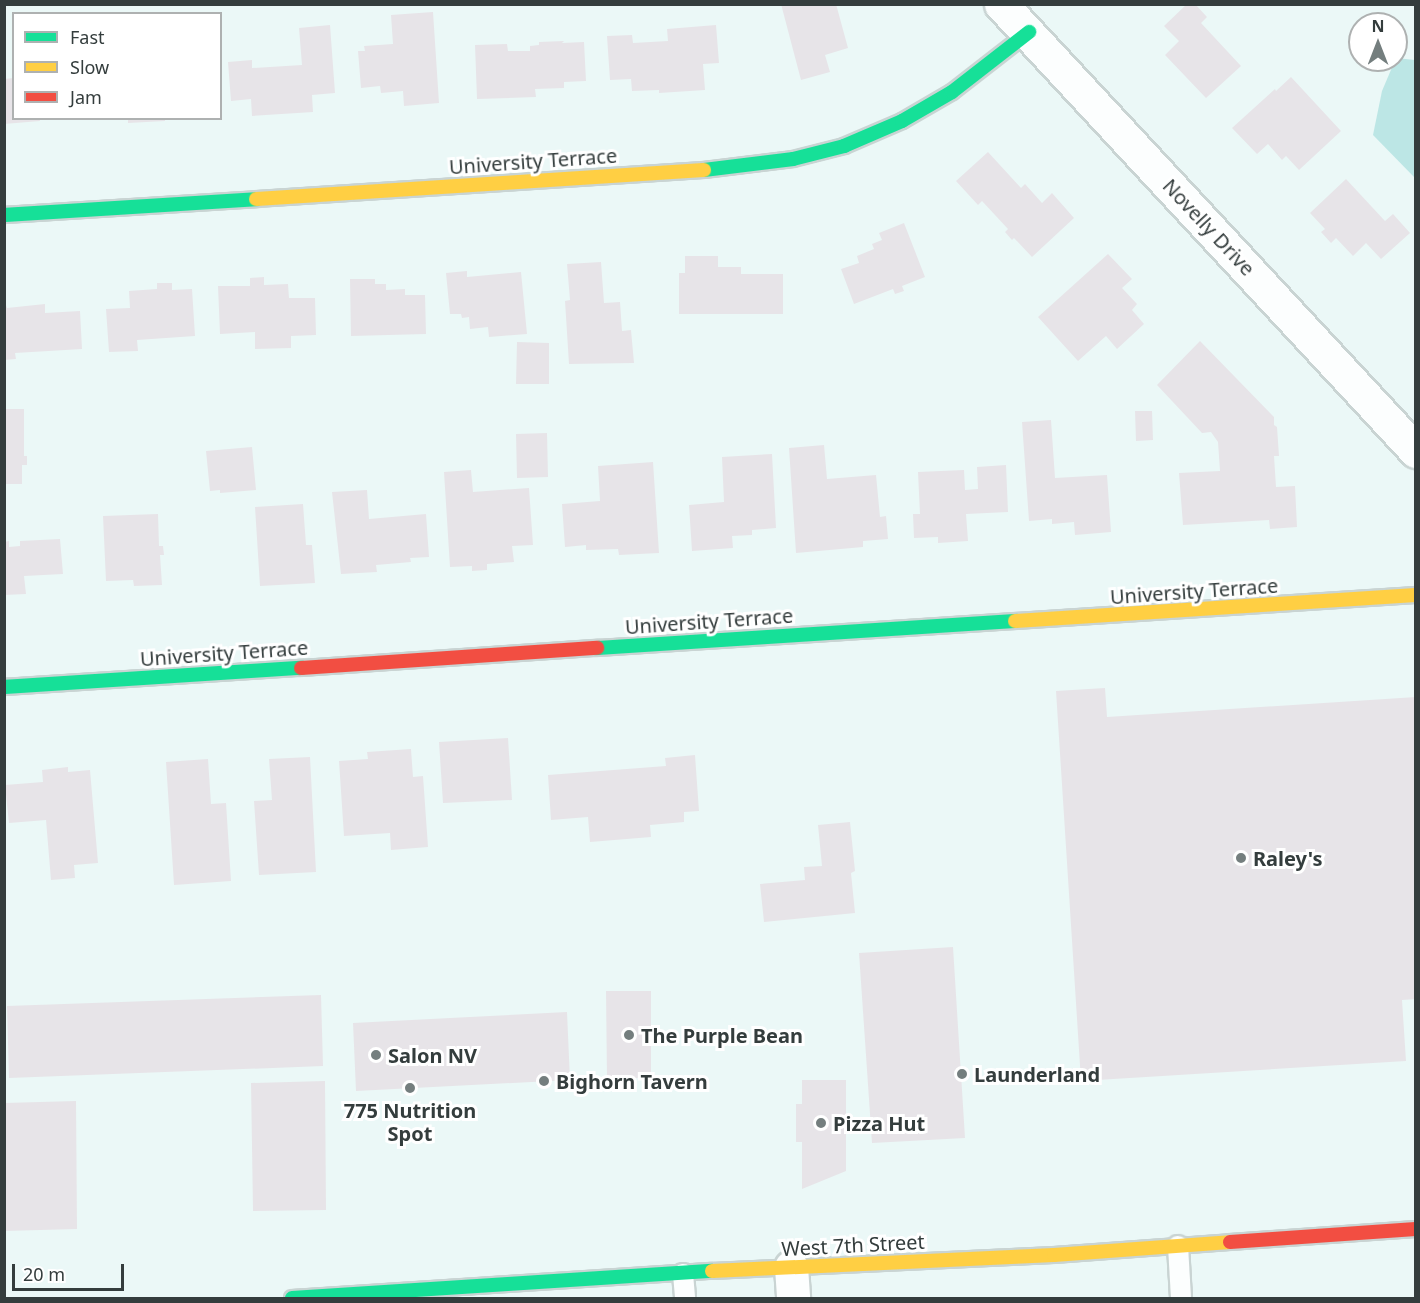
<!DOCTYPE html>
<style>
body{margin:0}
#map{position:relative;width:1420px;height:1303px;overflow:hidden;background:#ebf8f7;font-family:"Noto Sans",sans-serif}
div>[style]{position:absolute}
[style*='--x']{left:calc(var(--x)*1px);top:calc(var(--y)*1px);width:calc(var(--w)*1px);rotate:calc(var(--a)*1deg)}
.green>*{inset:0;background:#bce6e5}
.building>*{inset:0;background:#e7e4e8}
.roads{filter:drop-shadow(2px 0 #c9d4d3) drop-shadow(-2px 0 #c9d4d3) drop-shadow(0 2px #c9d4d3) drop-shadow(0 -2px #c9d4d3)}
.lane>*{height:20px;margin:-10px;padding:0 10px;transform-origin:10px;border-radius:10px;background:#fcfefe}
.street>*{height:33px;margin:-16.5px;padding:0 16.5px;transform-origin:16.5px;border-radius:16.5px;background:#fcfefe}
.fast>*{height:14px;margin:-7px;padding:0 7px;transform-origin:7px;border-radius:7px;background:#16e098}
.slow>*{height:14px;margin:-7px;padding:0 7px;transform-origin:7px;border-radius:7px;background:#ffcf43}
.jam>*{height:14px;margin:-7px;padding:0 7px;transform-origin:7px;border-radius:7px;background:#f24e42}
.dots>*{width:16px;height:16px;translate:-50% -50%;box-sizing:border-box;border:3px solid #fff;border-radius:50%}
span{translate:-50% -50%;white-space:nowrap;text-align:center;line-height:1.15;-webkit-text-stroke:6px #fff;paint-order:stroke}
.street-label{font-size:20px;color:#343d3d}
.poi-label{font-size:20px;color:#343d3d;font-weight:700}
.left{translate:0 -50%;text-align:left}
.frame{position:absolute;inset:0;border:6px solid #343d3d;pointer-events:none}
.legend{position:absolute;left:12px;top:12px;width:210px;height:108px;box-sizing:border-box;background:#fff;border:2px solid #aeb1b1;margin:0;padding:8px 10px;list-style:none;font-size:18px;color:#343d3d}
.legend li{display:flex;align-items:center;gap:12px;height:30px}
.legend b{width:30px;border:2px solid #aeb1b1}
.north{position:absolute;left:1348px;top:12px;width:60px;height:60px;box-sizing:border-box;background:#fff;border:2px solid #aeb1b1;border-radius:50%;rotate:0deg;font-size:16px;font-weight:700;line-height:24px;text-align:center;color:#343d3d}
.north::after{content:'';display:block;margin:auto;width:21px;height:27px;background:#747e7e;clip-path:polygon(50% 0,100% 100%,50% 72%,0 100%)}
.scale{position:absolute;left:12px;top:1264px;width:112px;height:27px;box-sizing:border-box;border:3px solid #343d3d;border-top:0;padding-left:8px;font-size:18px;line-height:21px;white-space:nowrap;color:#343d3d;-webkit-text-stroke:4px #fff;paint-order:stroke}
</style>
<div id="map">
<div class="green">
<div style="clip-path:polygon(1396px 58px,1415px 60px,1415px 178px,1373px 135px,1382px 91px)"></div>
</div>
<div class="building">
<div style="clip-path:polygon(781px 4px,836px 4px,848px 48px,825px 55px,830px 72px,801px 80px)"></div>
<div style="clip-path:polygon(1187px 4px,1195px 4px,1207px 17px,1201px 23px,1241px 66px,1206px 98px,1165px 55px,1179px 41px,1164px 26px)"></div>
<div style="clip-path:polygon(433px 12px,439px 103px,404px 106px,403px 91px,381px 93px,380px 86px,361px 88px,358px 51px,365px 51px,364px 46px,393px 44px,391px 15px)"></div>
<div style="clip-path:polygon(330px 25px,335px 93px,312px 95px,313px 112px,252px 116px,251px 99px,231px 101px,228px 62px,252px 60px,252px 68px,302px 65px,299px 28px)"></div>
<div style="clip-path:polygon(716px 25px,719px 63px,703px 64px,705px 90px,659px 93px,659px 90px,632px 91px,631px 79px,610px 80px,607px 36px,632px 35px,633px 43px,668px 41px,667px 29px)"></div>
<div style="clip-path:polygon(564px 41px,562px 43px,584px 42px,586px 81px,564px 82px,564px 88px,535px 89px,536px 97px,477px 99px,475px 45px,507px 44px,508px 51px,530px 51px,530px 46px,539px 45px,539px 42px)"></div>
<div style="clip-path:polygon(1291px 77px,1341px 131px,1299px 170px,1286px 156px,1282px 160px,1268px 144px,1257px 154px,1232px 128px,1275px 89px,1276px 91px)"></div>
<div style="clip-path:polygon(14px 78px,14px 118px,39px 118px,40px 121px,4px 124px,4px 79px)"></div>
<div style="clip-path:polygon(128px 118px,165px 118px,165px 121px,128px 123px)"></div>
<div style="clip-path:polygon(988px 152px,1021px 188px,1025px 184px,1042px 203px,1052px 193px,1074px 218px,1032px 257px,1014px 238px,1012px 240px,1005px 232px,1008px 229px,982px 201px,978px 205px,956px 181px)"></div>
<div style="clip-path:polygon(1346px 179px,1385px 221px,1393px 214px,1410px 233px,1381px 259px,1366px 243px,1353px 256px,1336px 238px,1331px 243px,1321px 232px,1325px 229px,1310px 213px)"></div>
<div style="clip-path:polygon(904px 223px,925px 277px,902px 286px,904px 291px,895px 294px,893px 289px,854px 304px,841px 269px,859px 263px,857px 256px,874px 249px,872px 244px,882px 240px,879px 233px)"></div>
<div style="clip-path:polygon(1108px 254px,1132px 279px,1122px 288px,1137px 304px,1132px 310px,1144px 324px,1117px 349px,1106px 336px,1078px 361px,1038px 317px)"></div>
<div style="clip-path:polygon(685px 256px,718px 256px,718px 267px,741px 267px,741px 274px,783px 274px,783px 314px,679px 314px,679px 273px,685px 273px)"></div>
<div style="clip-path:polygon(601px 262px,604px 303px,620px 302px,622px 331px,631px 330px,634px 363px,569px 364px,565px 301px,570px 300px,567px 264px)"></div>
<div style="clip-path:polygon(467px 271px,467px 277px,521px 272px,527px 334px,489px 337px,488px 327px,470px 329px,469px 317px,462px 318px,461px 314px,450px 314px,446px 273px)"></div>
<div style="clip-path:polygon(264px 277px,264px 285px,288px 284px,289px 298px,315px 298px,316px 335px,291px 336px,291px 348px,255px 349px,255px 332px,220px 334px,218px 286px,250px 286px,250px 278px)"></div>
<div style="clip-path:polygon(350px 279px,375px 279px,375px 284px,386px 284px,386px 290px,405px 289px,405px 295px,425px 295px,426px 334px,351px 336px)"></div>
<div style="clip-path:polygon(157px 283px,172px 283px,172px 290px,192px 289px,195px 336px,137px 340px,138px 351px,109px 352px,106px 309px,130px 308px,129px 291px,157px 289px)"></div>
<div style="clip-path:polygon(4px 300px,7px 308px,45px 304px,45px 313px,80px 311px,82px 349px,15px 353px,16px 359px,4px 360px)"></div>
<div style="clip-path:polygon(1200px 341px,1274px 417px,1274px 425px,1277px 427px,1279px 456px,1274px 456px,1276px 487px,1295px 486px,1297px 527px,1270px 529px,1269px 520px,1183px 525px,1179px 473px,1220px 471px,1218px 442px,1211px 432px,1202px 433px,1157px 385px)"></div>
<div style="clip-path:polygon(517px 342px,549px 343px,549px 384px,516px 384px)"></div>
<div style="clip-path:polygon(4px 409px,24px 409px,24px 456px,27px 456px,27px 465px,22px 465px,22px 484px,4px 484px)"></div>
<div style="clip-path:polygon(1135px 411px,1152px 411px,1153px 440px,1136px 441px)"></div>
<div style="clip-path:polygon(1051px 420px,1055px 478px,1107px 475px,1111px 532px,1075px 535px,1074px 522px,1052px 524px,1052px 519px,1029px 521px,1022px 422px)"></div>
<div style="clip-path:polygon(547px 433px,548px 477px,517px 478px,516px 434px)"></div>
<div style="clip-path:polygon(824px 445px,827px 479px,876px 475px,880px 517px,886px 516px,888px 539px,863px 541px,863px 547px,796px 553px,789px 448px)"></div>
<div style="clip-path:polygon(252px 447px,256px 490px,220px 493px,220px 490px,210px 491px,206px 451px)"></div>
<div style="clip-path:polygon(772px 454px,776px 528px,752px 530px,752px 535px,732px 536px,733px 548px,692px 551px,689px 505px,724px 502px,722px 457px)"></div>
<div style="clip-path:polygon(653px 462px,659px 553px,619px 555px,618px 549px,586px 550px,586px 545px,565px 547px,562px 504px,600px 501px,598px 466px)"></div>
<div style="clip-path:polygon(1006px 465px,1008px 512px,966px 514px,968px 541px,938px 543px,938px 537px,914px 538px,913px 514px,920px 514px,918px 472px,964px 470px,965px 490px,978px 489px,977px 467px)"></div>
<div style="clip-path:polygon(471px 470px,473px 492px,529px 488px,533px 545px,512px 546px,514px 562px,487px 564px,487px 570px,472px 571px,472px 566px,450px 567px,444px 472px)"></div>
<div style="clip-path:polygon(367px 490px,369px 519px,426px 514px,429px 557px,410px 558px,411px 562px,376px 565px,377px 572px,341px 574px,332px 492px)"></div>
<div style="clip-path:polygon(303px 504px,306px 545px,312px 545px,315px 583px,260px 586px,255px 507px)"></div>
<div style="clip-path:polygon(158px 514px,159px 546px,163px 546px,164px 555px,160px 555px,162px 585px,134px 586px,133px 580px,106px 581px,103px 516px)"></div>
<div style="clip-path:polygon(60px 539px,63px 574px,24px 576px,26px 594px,4px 595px,4px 542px,9px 541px,9px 547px,20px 546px,20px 541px)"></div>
<div style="clip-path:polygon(1105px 688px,1107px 717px,1416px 697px,1416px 999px,1402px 1000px,1406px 1061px,1081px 1081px,1056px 691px)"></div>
<div style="clip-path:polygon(508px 738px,512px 800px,443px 803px,439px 742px)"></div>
<div style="clip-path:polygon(411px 749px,413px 777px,423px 776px,428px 847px,391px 850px,390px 833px,344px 836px,339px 761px,368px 759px,367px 752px)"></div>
<div style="clip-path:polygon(695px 755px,699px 811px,684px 812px,684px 822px,650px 825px,651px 837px,590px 842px,588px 817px,551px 820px,548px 775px,666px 766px,665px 758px)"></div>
<div style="clip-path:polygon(310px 757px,316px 872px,259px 875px,254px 801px,272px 800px,269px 759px)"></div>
<div style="clip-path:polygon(208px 759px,211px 804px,226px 803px,231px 881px,174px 885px,166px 762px)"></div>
<div style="clip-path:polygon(68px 767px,68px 772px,90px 770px,98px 863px,74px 865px,75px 878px,51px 880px,46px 820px,9px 823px,5px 785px,43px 782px,42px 770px)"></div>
<div style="clip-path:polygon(850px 822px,855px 871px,851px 873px,855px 913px,764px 922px,760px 884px,805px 880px,804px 867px,822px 866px,818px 825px)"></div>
<div style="clip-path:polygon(953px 947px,965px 1138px,872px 1143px,859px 953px)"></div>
<div style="clip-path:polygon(606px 991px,651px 991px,651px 1078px,607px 1078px)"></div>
<div style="clip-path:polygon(321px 995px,323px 1066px,9px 1078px,7px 1006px)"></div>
<div style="clip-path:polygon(567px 1012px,570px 1080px,356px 1091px,353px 1023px)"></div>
<div style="clip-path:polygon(802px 1080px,846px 1080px,846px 1171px,802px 1189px,802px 1142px,796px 1142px,796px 1104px,802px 1104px)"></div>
<div style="clip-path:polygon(325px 1081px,326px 1210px,253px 1211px,251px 1083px)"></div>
<div style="clip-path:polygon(76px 1101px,77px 1229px,4px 1231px,4px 1103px)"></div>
</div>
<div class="roads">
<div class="lane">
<div style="--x:1178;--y:1246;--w:52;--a:86.7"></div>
<div style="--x:683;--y:1274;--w:24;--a:85"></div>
</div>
<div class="street">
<div style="--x:1001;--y:4;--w:610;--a:47.13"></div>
<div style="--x:791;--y:1267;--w:31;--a:86"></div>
</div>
<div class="fast">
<div style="--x:704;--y:170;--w:90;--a:-7"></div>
<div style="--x:793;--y:159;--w:53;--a:-14.3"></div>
<div style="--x:844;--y:146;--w:63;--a:-23.3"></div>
<div style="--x:902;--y:121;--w:58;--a:-30.1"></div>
<div style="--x:952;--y:92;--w:98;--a:-37.9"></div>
<div style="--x:4;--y:215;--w:253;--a:-3.6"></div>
<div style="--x:597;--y:648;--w:419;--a:-3.7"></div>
<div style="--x:4;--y:687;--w:298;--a:-3.7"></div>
<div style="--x:292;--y:1298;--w:421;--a:-3.7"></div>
</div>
<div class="slow">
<div style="--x:256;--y:199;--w:449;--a:-3.7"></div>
<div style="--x:1015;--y:621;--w:402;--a:-3.7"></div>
<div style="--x:712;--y:1271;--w:342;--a:-2.7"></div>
<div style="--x:1054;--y:1255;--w:176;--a:-4.2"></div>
</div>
<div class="jam">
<div style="--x:301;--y:668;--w:297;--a:-3.9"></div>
<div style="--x:1230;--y:1242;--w:186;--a:-4"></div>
</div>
</div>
<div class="dots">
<div style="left:1241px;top:858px;background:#747e7e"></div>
<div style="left:629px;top:1035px;background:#747e7e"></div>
<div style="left:376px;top:1055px;background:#747e7e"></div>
<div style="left:962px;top:1074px;background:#747e7e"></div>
<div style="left:544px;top:1081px;background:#747e7e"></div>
<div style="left:410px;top:1088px;background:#747e7e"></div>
<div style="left:821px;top:1123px;background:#747e7e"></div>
</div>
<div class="street-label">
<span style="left:533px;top:161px;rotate:-4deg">University Terrace</span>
<span style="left:1209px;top:227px;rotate:47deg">Novelly Drive</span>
<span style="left:1194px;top:591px;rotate:-4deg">University Terrace</span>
<span style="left:709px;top:621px;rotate:-4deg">University Terrace</span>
<span style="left:224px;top:653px;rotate:-4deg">University Terrace</span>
<span style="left:853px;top:1245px;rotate:-3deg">West 7th Street</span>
</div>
<div class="poi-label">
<span class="left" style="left:1253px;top:858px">Raley's</span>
<span class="left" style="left:641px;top:1035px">The Purple Bean</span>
<span class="left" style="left:388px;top:1055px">Salon NV</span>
<span class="left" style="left:974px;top:1074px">Launderland</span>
<span class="left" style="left:556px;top:1081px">Bighorn Tavern</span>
<span style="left:410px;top:1122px">775 Nutrition<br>Spot</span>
<span class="left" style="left:833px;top:1123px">Pizza Hut</span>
</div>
<div class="frame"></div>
<ul class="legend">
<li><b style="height:8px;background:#16e098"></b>Fast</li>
<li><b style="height:8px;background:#ffcf43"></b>Slow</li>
<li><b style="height:8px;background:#f24e42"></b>Jam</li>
</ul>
<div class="north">N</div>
<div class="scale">20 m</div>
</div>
